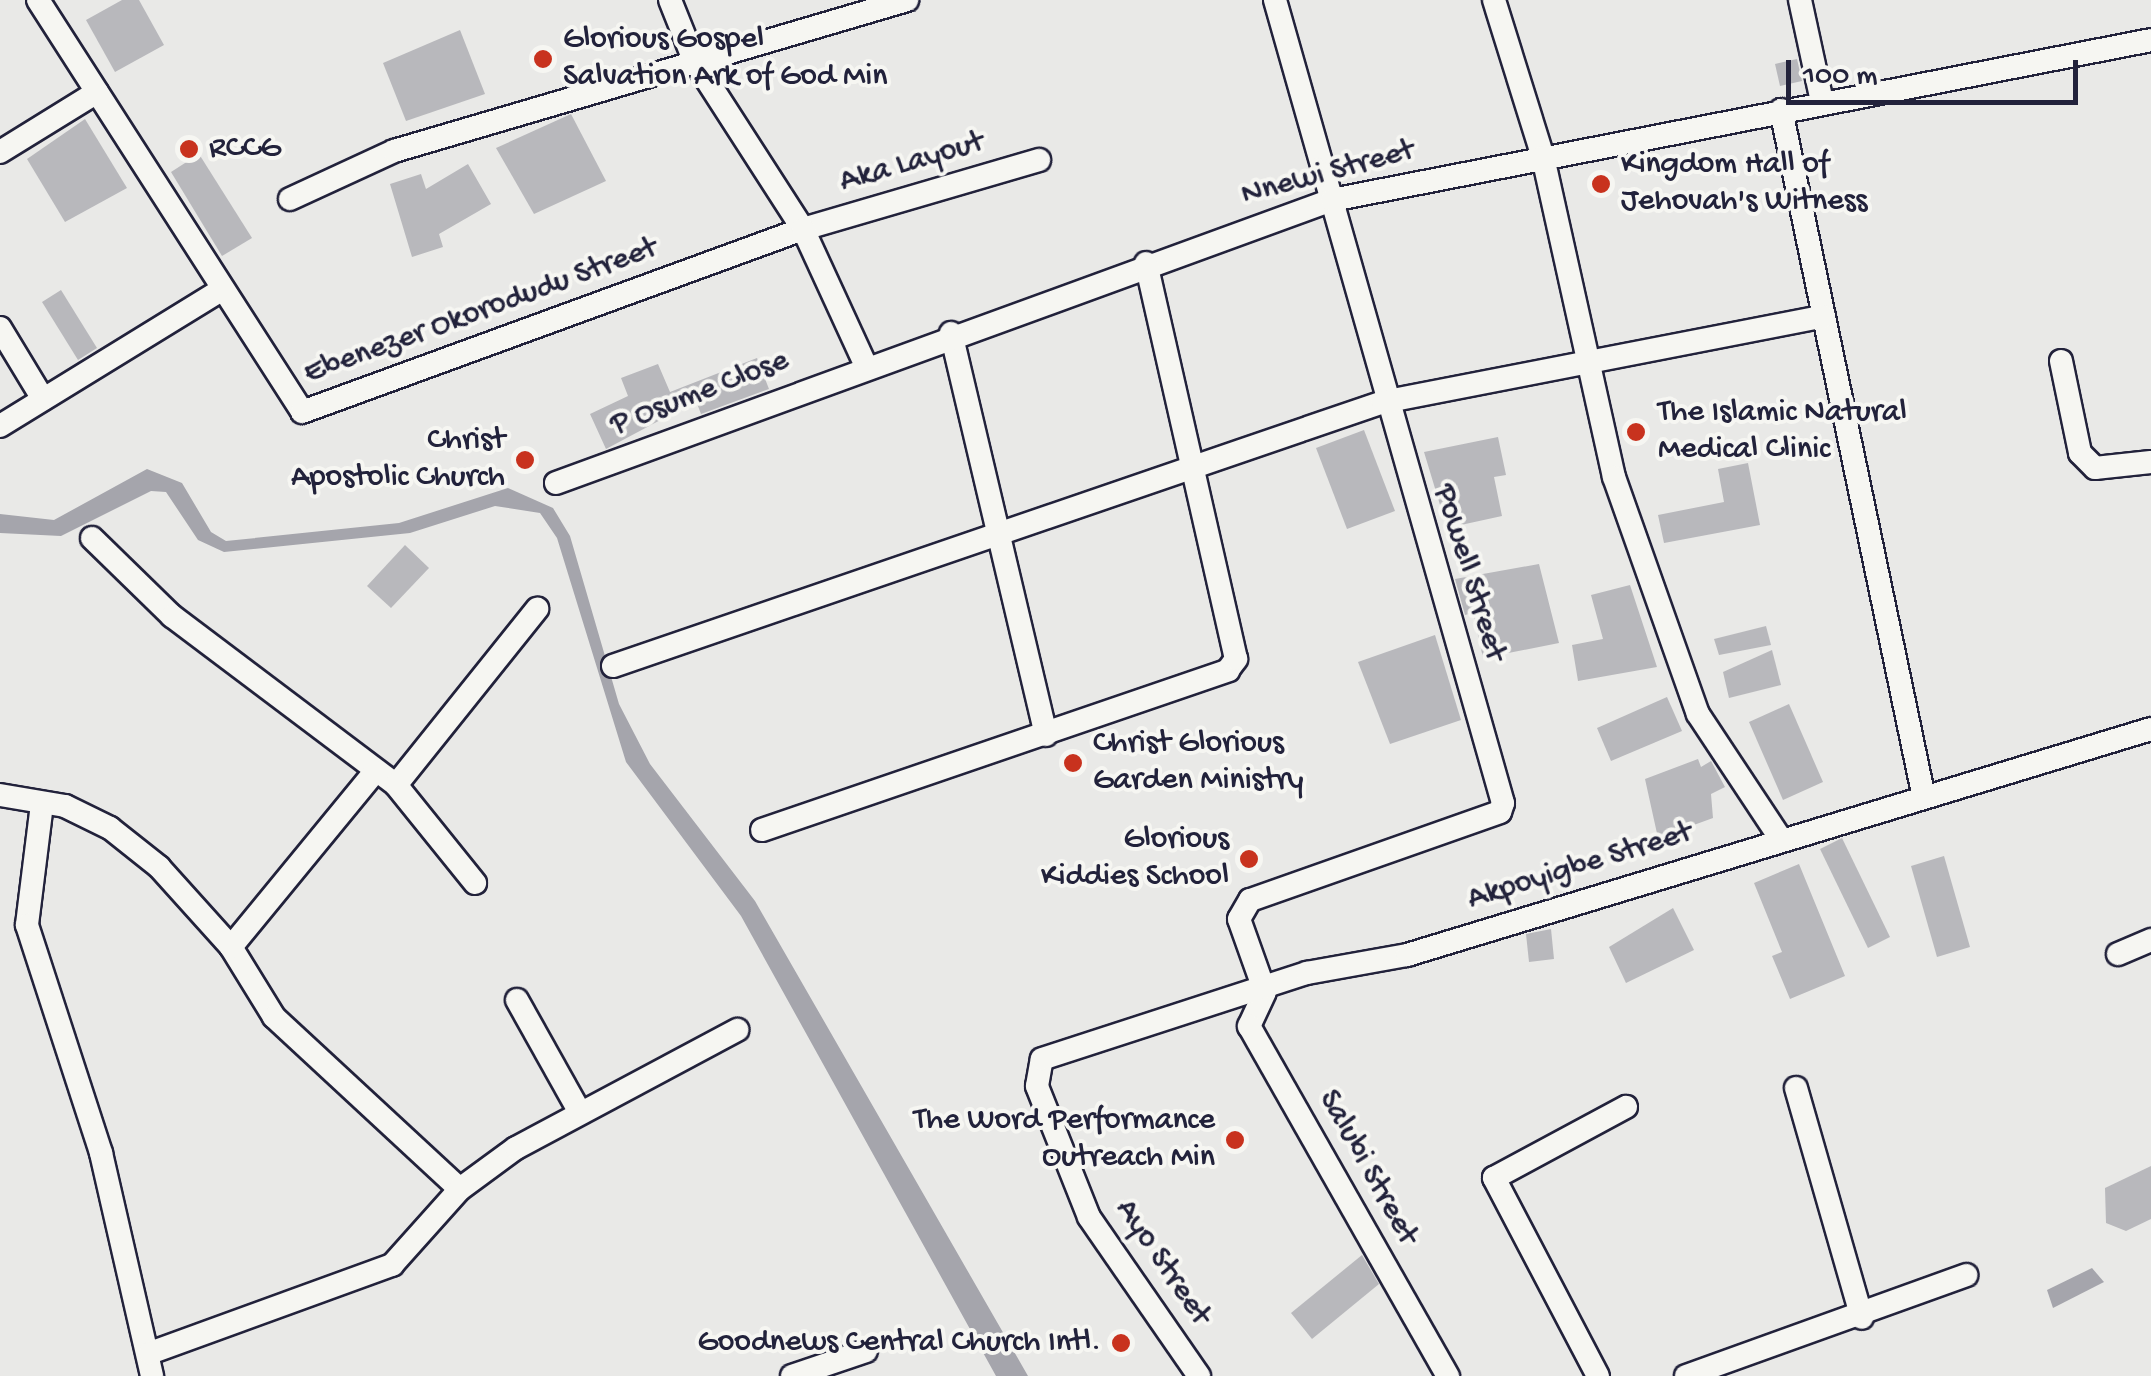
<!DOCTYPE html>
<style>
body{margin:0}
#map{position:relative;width:2151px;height:1376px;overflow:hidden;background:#e9e9e7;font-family:"Gochi Hand",sans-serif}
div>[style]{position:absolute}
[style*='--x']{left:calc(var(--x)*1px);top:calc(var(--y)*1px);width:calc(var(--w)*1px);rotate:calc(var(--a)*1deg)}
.water>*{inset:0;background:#a5a5ac}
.building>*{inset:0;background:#b8b8bc}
.roads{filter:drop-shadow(2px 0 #22223b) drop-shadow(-2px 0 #22223b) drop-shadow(0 2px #22223b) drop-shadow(0 -2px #22223b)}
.street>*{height:22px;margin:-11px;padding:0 11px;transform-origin:11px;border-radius:11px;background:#f6f6f2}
.dots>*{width:28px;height:28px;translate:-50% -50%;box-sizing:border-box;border:5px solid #f6f6f2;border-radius:50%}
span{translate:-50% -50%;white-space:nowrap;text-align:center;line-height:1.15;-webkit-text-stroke:8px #f6f6f2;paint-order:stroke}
.poi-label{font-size:32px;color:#22223b}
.left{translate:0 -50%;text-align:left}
.right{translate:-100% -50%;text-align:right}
.street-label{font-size:32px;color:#22223b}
.scale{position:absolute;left:1786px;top:60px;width:292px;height:45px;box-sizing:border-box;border:5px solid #22223b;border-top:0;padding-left:12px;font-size:30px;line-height:35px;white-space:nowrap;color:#22223b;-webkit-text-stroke:8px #f6f6f2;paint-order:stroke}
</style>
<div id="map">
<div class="water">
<div style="clip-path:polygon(147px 469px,182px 483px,211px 532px,226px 541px,399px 523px,508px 488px,553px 508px,570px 536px,619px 704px,650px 764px,755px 901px,1028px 1376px,996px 1376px,741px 916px,626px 762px,557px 538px,540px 513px,495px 506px,410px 533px,224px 552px,198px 540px,166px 492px,151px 491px,61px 536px,0 533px,0 514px,54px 520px)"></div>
<div style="clip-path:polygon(2092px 1268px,2104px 1282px,2053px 1308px,2047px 1290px)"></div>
</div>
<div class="building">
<div style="clip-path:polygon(122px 0,139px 0,164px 45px,115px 72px,86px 20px)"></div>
<div style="clip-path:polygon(460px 30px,485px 94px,406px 121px,383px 63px)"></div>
<div style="clip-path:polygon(1797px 59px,1802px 81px,1780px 86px,1775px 64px)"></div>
<div style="clip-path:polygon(571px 114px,606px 181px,534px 214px,496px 148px)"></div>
<div style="clip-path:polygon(85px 119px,127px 188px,65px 222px,27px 159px)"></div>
<div style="clip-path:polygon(199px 154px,252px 238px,222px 256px,171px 172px)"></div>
<div style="clip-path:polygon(468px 164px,491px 204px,439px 234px,443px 247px,412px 257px,390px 184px,421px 174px,426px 189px)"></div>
<div style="clip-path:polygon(61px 290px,97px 348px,78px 360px,42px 302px)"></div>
<div style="clip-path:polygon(757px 358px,769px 389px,701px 414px,696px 401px,606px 449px,590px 414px,628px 396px,621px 378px,658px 364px,670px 392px)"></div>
<div style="clip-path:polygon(1364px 430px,1395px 511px,1347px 529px,1316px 448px)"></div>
<div style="clip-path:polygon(1498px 437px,1506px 475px,1494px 477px,1502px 516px,1447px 528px,1424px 452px)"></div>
<div style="clip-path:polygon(1748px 463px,1760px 525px,1664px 543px,1658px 515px,1724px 502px,1718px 469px)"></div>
<div style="clip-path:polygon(405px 545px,429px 568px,391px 608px,367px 586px)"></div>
<div style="clip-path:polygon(1539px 564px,1559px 643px,1483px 658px,1473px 613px,1465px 615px,1455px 579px)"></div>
<div style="clip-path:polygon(1630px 585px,1657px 667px,1578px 681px,1572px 645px,1603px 639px,1591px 595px)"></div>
<div style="clip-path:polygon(1766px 626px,1771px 645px,1719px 655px,1714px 639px)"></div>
<div style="clip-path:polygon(1435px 635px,1461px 720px,1390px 744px,1358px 662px)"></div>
<div style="clip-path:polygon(1772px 650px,1781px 685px,1729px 698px,1723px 672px)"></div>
<div style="clip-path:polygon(1667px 697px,1682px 731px,1611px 761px,1597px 728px)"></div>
<div style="clip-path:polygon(1789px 704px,1823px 782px,1783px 800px,1749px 722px)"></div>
<div style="clip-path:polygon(1698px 759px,1701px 767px,1711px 761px,1725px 787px,1711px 794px,1713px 818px,1658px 838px,1645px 779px)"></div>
<div style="clip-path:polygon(1842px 838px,1890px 937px,1868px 948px,1820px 849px)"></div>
<div style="clip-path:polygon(1944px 856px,1970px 947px,1937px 957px,1911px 866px)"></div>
<div style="clip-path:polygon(1799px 864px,1845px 976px,1790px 999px,1772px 956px,1782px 952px,1754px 883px)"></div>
<div style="clip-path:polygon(1673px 908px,1694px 950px,1626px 983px,1609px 947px)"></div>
<div style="clip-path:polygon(1551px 929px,1554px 959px,1529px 962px,1526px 934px)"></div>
<div style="clip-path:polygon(2151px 1166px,2151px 1219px,2126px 1231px,2106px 1223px,2105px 1188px)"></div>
<div style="clip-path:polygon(1362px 1255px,1379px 1284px,1312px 1339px,1291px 1313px)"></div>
</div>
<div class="roads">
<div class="street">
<div style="--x:38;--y:0;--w:489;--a:57.3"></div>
<div style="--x:302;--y:412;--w:533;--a:-20.07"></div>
<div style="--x:803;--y:229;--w:246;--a:-16.3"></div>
<div style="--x:670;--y:0;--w:65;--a:68.2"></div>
<div style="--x:694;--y:60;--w:201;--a:57.2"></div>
<div style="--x:803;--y:229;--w:153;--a:65.3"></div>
<div style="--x:1275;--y:0;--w:835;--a:74.15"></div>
<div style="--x:1503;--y:803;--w:9;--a:108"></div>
<div style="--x:1500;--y:812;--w:265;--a:160.6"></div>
<div style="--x:1250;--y:900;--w:22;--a:120"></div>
<div style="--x:1239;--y:919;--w:77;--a:70.4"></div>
<div style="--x:1265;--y:992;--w:38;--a:115"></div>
<div style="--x:1249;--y:1026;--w:403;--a:60.4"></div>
<div style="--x:1494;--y:0;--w:164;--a:72.7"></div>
<div style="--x:1543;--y:157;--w:328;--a:77.5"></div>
<div style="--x:1614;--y:477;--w:251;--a:70.5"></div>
<div style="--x:1698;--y:714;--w:149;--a:56.5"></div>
<div style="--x:1800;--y:0;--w:104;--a:77.8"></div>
<div style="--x:1781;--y:110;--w:698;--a:78.26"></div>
<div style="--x:0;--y:152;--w:114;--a:-31.7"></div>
<div style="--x:290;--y:199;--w:115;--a:-24.8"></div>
<div style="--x:394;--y:151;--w:535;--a:-16.4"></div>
<div style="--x:0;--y:328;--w:83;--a:58.8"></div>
<div style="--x:951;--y:333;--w:413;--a:76.7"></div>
<div style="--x:2061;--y:361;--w:94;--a:78.3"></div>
<div style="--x:2080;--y:453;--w:21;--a:45"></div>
<div style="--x:2095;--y:468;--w:56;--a:-6.1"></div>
<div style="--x:0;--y:426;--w:259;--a:-31.6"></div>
<div style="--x:556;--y:483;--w:826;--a:-20.04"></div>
<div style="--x:1332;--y:200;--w:834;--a:-11.05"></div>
<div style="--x:92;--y:538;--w:112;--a:44.3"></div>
<div style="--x:172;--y:616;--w:281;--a:37"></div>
<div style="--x:396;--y:785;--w:126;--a:51.1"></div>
<div style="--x:613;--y:666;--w:814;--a:-18.92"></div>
<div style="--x:1383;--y:402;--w:449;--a:-11"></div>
<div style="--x:396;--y:785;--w:226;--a:-51.3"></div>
<div style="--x:0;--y:795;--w:66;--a:9.6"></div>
<div style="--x:65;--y:806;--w:50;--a:26.1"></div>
<div style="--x:110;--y:828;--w:63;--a:38.5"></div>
<div style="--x:159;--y:867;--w:108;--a:48"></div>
<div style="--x:231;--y:947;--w:82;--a:58.4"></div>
<div style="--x:274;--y:1017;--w:253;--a:42.8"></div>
<div style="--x:42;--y:804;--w:122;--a:97.1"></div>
<div style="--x:27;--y:925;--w:240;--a:72"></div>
<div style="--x:101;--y:1153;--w:229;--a:77.1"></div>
<div style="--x:762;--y:830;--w:493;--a:-18.9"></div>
<div style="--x:1228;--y:670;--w:14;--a:-54"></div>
<div style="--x:1236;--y:659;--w:406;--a:-102.8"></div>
<div style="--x:231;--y:947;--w:227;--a:-50.6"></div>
<div style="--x:2118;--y:954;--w:36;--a:-23"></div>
<div style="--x:517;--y:1000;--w:125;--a:60.8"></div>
<div style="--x:1796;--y:1088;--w:239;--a:74"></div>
<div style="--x:150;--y:1353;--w:258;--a:-20"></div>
<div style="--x:392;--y:1265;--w:102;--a:-48.2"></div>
<div style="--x:460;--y:1189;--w:69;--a:-36.2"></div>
<div style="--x:516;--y:1148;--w:251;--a:-28.1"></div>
<div style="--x:792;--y:1376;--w:78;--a:-18.7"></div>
<div style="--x:1199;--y:1376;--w:193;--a:-124.7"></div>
<div style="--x:1089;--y:1217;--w:141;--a:-111.7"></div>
<div style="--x:1037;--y:1086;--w:27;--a:-80"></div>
<div style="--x:1042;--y:1059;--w:279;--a:-18"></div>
<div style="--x:1307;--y:973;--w:102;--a:-10.2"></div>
<div style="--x:1407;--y:955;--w:778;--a:-16.9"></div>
<div style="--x:1598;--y:1376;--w:224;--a:-117.7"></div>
<div style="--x:1494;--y:1178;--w:150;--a:-28.3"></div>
<div style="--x:1686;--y:1376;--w:298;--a:-19.8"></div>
</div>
</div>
<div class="dots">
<div style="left:543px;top:59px;background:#c8321e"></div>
<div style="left:189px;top:149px;background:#c8321e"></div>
<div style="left:1601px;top:184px;background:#c8321e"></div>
<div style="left:1636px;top:432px;background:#c8321e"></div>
<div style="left:525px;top:460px;background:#c8321e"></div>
<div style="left:1073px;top:763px;background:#c8321e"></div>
<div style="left:1249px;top:859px;background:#c8321e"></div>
<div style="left:1235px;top:1140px;background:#c8321e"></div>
<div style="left:1121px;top:1343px;background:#c8321e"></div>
</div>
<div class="poi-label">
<span class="left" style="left:563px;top:59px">Glorious Gospel<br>Salvation Ark of God Min</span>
<span class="left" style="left:209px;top:149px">RCCG</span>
<span class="left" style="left:1621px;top:184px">Kingdom Hall of<br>Jehovah's Witness</span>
<span class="left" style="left:1658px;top:432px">The Islamic Natural<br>Medical Clinic</span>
<span class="right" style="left:505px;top:460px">Christ<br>Apostolic Church</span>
<span class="left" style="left:1093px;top:763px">Christ Glorious<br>Garden Ministry</span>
<span class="right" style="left:1229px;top:859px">Glorious<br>Kiddies School</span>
<span class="right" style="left:1215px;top:1140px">The Word Performance<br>Outreach Min</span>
<span class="right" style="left:1101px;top:1343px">Goodnews Central Church Intl.</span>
</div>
<div class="street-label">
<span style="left:912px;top:163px;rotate:-16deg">Aka Layout</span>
<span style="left:1328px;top:174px;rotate:-15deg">Nnewi Street</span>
<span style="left:481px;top:312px;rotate:-20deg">Ebenezer Okorodudu Street</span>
<span style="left:700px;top:394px;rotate:-21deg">P Osume Close</span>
<span style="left:1468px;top:573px;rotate:73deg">Powell Street</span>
<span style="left:1580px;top:867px;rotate:-17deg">Akpoyigbe Street</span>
<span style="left:1367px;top:1168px;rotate:61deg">Salubi Street</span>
<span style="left:1162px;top:1263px;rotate:56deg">Ayo Street</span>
</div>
<div class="scale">100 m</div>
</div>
